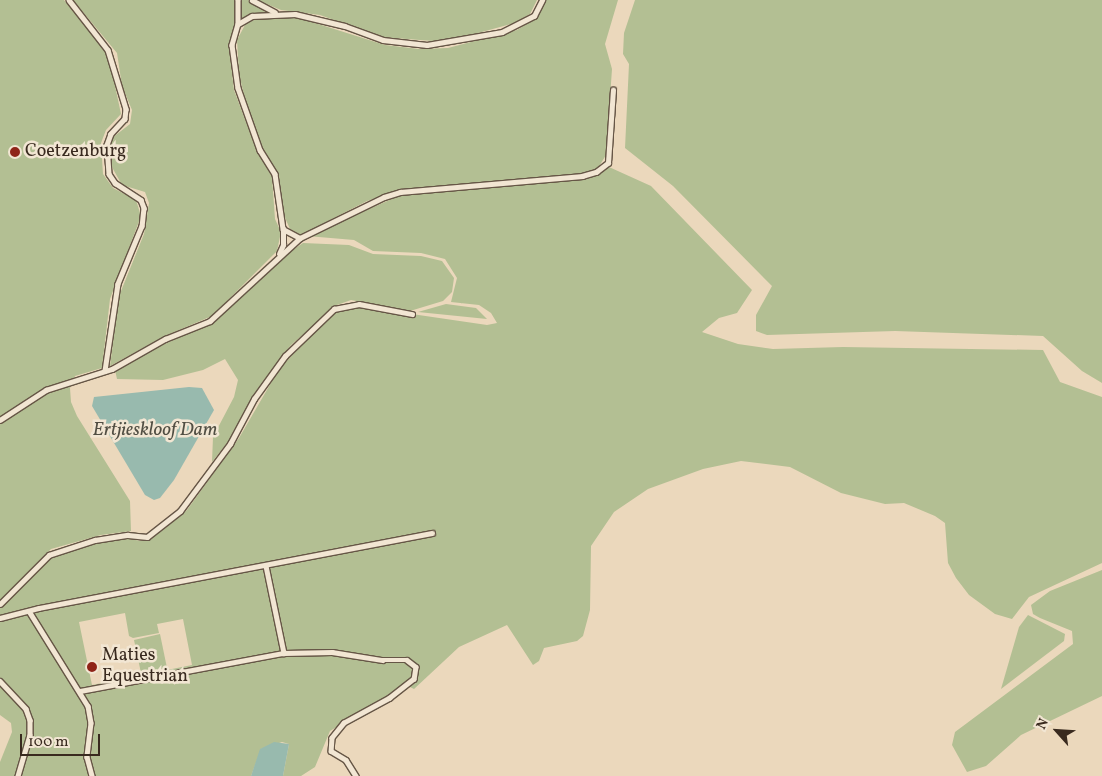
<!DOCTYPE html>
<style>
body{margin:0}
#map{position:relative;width:1102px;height:776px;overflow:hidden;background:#ebd8bc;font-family:Vollkorn,serif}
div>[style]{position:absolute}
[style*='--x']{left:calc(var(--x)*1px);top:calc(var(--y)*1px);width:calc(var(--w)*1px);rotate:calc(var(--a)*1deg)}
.green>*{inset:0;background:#b3bf93}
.water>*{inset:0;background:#98baae}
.roads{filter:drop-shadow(1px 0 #665646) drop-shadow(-1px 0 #665646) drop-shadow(0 1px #665646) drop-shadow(0 -1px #665646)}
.street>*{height:4.5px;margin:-2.25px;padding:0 2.25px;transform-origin:2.25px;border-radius:2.25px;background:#f2e6d3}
.dots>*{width:14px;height:14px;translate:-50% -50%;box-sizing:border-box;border:2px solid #f2e6d3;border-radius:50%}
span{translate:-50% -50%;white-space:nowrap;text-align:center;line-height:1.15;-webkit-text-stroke:5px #f2e6d3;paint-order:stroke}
.poi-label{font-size:18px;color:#392a1f}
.left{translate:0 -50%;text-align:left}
.water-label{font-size:19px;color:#514e43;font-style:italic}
.north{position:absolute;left:1032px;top:706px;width:50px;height:50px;-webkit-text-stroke:4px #f2e6d3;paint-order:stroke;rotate:296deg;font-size:14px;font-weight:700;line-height:20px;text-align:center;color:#392a1f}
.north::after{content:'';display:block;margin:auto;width:18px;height:22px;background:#392a1f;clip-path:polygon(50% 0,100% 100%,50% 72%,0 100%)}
.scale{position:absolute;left:20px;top:734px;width:80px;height:22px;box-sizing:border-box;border:2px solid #392a1f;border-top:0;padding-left:6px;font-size:15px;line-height:18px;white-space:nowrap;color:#392a1f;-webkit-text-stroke:4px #f2e6d3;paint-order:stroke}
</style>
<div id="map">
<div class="green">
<div style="clip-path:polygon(0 0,64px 0,103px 47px,110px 62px,121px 114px,106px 130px,101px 143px,103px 174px,113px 188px,136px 200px,141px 216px,110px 299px,102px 368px,75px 376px,70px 388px,71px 402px,77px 416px,130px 501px,131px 531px,101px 535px,51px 549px,0 601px)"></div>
<div style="clip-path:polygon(73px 0,235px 0,237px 18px,229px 46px,234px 90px,255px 146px,272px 177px,275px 219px,281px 232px,277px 251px,212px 316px,165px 336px,110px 366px,119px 296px,144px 234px,149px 203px,145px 192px,122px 185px,108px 160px,112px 138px,130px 124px,132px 110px,122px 86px,117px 53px)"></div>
<div style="clip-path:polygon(241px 0,248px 0,267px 11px,240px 19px)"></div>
<div style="clip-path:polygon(257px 0,537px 0,530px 14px,515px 23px,460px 38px,433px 41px,381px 37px,320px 15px,281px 10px)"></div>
<div style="clip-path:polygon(546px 0,618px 0,605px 44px,612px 69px,606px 155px,598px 168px,582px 174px,401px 190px,367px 201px,301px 235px,290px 229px,282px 211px,279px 176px,263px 148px,248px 112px,239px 74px,237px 40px,246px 23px,265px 16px,296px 17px,385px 45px,419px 49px,448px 48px,517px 30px,538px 17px)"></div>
<div style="clip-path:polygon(635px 0,1102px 0,1102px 383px,1082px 371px,1043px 336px,895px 331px,767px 335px,756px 331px,756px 315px,772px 286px,673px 186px,625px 148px,629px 64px,623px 54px,624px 33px)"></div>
<div style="clip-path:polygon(evenodd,609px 167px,651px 186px,752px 290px,737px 313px,719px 318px,702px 332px,738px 344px,773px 349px,843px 347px,1043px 350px,1060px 382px,1102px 397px,1102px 563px,1029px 597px,1012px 619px,995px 614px,969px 595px,956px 578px,948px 563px,945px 523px,935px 516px,904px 503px,885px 504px,841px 493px,790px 467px,741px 461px,703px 469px,648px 489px,614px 512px,591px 546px,590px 610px,583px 636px,577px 641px,544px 648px,539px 661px,533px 665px,507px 625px,459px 647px,414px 689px,406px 685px,330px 731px,315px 767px,301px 776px,283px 776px,289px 744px,282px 742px,261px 749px,251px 776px,0 776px,0 762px,12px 732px,11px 723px,0 715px,0 608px,37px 567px,55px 553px,88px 543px,129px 539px,142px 541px,163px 530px,187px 510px,239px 438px,279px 369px,330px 316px,345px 308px,364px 307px,487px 325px,497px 323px,491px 313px,479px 305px,451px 302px,457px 278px,445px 259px,421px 253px,373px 251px,354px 240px,307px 236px,401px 195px,588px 179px,609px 167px,125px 613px,129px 636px,133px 638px,159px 633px,157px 624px,183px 619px,192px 665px,92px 685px,79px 622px,125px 613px)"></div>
<div style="clip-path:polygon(303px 243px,349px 245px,373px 254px,421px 256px,442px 261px,454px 278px,452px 292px,443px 301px,410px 311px,351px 300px,337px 305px,291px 345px,254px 394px,231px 438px,212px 462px,213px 437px,234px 397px,238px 380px,225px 359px,203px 370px,163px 380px,117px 379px,115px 370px,149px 351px,214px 322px,281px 258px)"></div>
<div style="clip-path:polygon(446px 304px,476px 308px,487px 319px,418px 312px)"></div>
<div style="clip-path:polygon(1102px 570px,1102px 696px,1021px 735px,986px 766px,967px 772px,952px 745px,955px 732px,1073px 644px,1072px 631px,1040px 618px,1033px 614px,1031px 605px,1050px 591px)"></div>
<div style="clip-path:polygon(1028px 615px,1065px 634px,1064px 641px,1001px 689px,1019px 627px)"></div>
<div style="clip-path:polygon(160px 634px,167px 668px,141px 673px,134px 640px)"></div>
</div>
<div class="water">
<div style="clip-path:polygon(189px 387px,202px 388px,214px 410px,174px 480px,160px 498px,154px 500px,145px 495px,92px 406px,94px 397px)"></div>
<div style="clip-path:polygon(274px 742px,289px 744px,283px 776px,251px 776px,260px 749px)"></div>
</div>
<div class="roads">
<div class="street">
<div style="--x:69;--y:0;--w:63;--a:52"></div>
<div style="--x:108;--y:50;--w:62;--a:73"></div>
<div style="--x:126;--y:109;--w:10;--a:96"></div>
<div style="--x:125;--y:119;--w:21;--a:133"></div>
<div style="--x:111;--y:134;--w:12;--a:110"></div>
<div style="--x:107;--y:145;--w:29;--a:86"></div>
<div style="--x:109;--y:174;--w:11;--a:56"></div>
<div style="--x:115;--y:183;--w:31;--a:33"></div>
<div style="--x:141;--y:200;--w:9;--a:69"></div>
<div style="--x:144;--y:208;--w:18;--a:96"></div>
<div style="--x:142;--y:226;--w:63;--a:112.5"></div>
<div style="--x:118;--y:284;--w:88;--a:98.5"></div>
<div style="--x:238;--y:0;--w:24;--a:90"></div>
<div style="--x:238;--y:24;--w:16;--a:-30"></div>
<div style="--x:252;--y:16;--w:43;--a:-2.7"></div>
<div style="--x:295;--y:14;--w:51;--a:13.5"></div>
<div style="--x:345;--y:26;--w:40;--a:20.2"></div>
<div style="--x:383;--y:40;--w:44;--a:6.5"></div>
<div style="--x:427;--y:45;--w:76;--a:-9.8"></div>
<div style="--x:502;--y:32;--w:36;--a:-27"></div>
<div style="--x:534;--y:16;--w:18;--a:-63"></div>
<div style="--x:252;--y:0;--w:26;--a:28"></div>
<div style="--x:238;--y:24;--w:22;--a:106"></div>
<div style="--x:232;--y:45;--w:43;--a:82.1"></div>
<div style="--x:238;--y:88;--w:66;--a:70.5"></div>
<div style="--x:260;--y:150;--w:28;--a:58"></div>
<div style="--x:275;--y:174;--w:56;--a:81.7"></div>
<div style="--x:279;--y:254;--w:10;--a:-66"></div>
<div style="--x:283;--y:245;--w:16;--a:-90"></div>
<div style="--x:283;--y:229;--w:19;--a:28"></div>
<div style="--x:0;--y:420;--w:55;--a:-33.1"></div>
<div style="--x:46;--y:390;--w:69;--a:-17.7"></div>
<div style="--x:112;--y:369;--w:61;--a:-29.5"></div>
<div style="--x:165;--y:339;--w:48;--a:-21.8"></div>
<div style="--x:210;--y:321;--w:122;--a:-42.7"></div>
<div style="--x:300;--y:238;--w:93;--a:-26"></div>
<div style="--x:384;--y:197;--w:17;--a:-17"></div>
<div style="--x:400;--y:192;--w:183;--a:-5"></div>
<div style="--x:582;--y:176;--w:15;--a:-16"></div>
<div style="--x:596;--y:172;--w:15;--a:-37"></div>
<div style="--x:608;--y:163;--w:73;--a:-86.1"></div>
<div style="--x:266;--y:566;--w:89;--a:78.3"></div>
<div style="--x:0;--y:604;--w:69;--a:-45"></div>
<div style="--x:49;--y:555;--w:48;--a:-18.1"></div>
<div style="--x:95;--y:540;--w:33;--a:-9"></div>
<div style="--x:128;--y:535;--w:19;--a:6"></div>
<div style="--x:147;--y:537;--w:42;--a:-38.2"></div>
<div style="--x:180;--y:511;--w:84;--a:-53.3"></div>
<div style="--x:230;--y:444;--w:51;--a:-61.9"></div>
<div style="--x:254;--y:399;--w:53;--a:-54.2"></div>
<div style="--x:285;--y:356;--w:68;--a:-43.8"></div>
<div style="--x:334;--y:309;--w:25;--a:-11"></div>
<div style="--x:359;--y:304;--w:54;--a:10.7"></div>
<div style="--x:29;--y:611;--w:112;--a:58.2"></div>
<div style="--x:88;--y:706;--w:17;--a:80"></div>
<div style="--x:91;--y:723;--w:34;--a:97"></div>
<div style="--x:87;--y:757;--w:20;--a:75"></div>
<div style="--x:0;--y:618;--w:40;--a:-14.4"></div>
<div style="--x:39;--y:608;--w:400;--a:-10.8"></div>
<div style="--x:0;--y:681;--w:38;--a:47"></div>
<div style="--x:26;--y:709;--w:12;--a:70"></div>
<div style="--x:30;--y:720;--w:15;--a:90"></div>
<div style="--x:30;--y:735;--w:43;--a:106.3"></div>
<div style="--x:80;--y:691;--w:208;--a:-10.6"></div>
<div style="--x:284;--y:653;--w:48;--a:-1.2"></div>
<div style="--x:332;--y:652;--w:51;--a:9.1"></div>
<div style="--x:382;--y:660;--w:25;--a:0"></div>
<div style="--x:407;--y:660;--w:11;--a:38"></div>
<div style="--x:416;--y:667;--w:12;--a:99"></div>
<div style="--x:414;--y:679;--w:31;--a:142"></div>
<div style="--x:390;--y:698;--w:52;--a:151.5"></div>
<div style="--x:344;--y:723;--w:19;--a:129"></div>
<div style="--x:332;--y:738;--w:13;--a:94"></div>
<div style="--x:331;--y:751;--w:17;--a:31"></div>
<div style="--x:346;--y:760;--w:19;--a:58"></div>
</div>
</div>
<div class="dots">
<div style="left:15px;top:152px;background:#8f2418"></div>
<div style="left:92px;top:667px;background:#8f2418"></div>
</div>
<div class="poi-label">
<span class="left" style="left:25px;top:152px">Coetzenburg</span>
<span class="left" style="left:102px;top:667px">Maties<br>Equestrian</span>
</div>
<div class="water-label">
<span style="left:155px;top:431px">Ertjieskloof Dam</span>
</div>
<div class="north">N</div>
<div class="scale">100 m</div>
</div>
